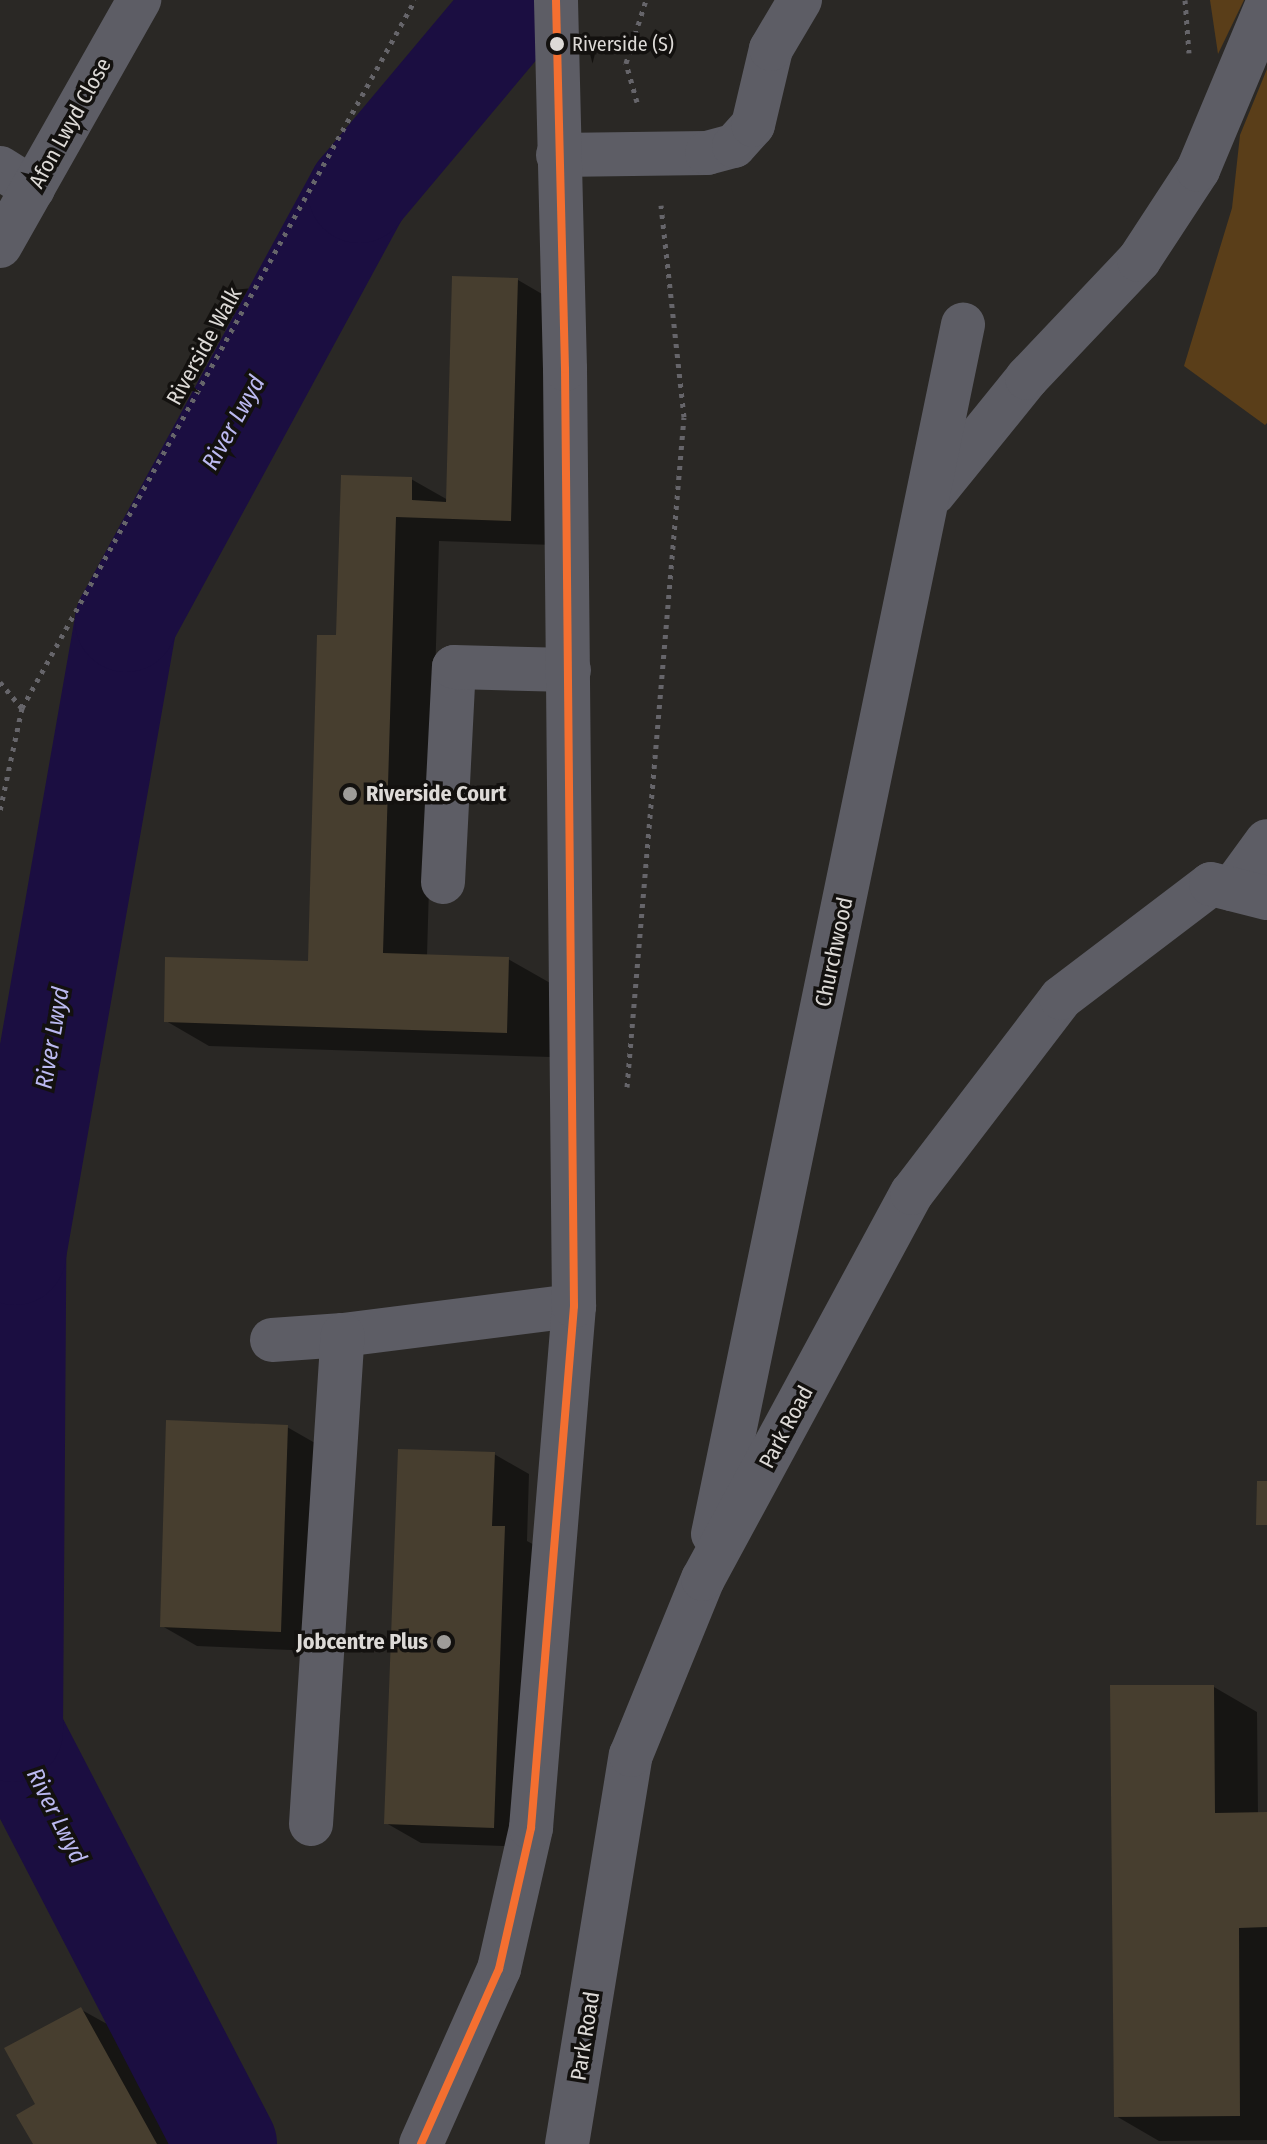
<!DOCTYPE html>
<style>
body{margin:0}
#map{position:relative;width:1267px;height:2144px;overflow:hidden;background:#2a2825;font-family:"Fira Sans Condensed",sans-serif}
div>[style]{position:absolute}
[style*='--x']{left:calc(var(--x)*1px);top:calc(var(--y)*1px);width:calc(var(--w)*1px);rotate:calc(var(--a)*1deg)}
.green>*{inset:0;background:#5a3e19}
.shadow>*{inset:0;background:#0007}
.river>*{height:102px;margin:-51px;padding:0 51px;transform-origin:51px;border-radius:51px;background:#1b0e41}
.building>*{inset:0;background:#473e2f}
.path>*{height:5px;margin-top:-2.5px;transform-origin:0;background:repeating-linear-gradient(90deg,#66656a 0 4px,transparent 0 10px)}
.minor>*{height:44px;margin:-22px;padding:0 22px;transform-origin:22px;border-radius:22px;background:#5d5d65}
.bus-1>*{height:8px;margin:-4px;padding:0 4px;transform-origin:4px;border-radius:4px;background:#f46f30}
.dots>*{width:22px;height:22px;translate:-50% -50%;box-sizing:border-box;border:4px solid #13110f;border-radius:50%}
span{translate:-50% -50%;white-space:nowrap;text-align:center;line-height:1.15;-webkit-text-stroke:7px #13110f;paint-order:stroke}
.bus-label{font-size:20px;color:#dddad7}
.left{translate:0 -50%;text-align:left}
.street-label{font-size:22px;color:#dddad7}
.poi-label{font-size:22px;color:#dddad7;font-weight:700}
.right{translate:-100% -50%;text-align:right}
.water-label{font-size:24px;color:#bbb9f0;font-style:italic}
</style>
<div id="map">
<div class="green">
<div style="clip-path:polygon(1210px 0,1244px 0,1218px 54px)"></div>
<div style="clip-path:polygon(1267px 69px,1267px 423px,1265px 425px,1184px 366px,1232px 208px,1240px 135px)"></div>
</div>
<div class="shadow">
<div style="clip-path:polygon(518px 280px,561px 305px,554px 545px,439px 541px,427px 956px,508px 959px,552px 984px,550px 1057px,209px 1046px,166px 1021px,310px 963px,338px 637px,411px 479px,448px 500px)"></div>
<div style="clip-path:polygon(0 1183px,4px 1229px,0 1230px)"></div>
<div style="clip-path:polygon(287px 1427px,322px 1447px,315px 1651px,197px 1646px,162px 1626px)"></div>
<div style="clip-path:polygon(494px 1454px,529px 1474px,527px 1541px,540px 1548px,529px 1847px,421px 1843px,386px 1823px)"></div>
<div style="clip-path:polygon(1214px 1687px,1257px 1712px,1258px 1814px,1267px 1814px,1267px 2140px,1159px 2141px,1116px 2116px)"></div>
<div style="clip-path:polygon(80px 2009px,116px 2029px,179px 2144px,35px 2144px,38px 2105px)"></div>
</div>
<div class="river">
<div style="--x:226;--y:2144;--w:465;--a:-117.4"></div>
<div style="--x:12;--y:1731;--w:477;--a:-89.6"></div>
<div style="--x:15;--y:1254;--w:643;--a:-80.05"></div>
<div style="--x:126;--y:621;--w:488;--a:-61.5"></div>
<div style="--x:359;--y:192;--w:251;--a:-50"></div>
</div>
<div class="building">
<div style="clip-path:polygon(452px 276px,518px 278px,511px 521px,396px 517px,383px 953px,509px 957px,507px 1033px,164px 1022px,165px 957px,308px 961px,317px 635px,336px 635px,341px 475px,412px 477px,412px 500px,446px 502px)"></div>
<div style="clip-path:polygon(166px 1420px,288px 1425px,281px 1632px,160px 1627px)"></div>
<div style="clip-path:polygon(398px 1449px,495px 1452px,492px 1526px,505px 1526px,494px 1828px,384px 1824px)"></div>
<div style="clip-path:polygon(1257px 1481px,1267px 1481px,1267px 1525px,1256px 1525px)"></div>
<div style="clip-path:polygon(1110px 1685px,1214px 1685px,1215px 1813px,1267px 1812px,1267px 1927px,1239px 1928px,1240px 2116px,1114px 2117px)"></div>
<div style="clip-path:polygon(81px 2007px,157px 2144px,33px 2144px,16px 2115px,35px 2104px,4px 2048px)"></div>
</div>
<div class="path">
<div style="--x:1185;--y:0;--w:53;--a:85.7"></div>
<div style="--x:637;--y:102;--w:41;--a:-105.8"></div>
<div style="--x:626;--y:63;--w:66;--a:-72.4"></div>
<div style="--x:0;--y:682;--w:34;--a:50"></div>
<div style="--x:22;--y:708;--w:105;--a:102.1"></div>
<div style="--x:22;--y:708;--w:810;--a:-60.97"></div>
<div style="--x:627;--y:1087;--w:672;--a:-85.14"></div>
<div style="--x:684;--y:417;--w:213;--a:-96.2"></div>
</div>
<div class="minor">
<div style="--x:558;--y:155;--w:149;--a:-0.8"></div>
<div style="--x:707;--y:153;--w:28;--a:-15"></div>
<div style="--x:734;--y:146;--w:28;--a:-48"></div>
<div style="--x:753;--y:125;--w:78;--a:-76.7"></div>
<div style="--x:771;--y:49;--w:57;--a:-59.4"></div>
<div style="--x:0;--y:168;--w:39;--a:32"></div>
<div style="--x:0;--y:246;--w:283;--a:-60.5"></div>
<div style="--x:934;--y:493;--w:148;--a:-51"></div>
<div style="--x:1027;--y:378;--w:163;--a:-46.5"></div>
<div style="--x:1139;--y:260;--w:108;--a:-56.8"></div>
<div style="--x:1198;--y:170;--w:179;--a:-67.3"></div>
<div style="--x:443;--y:882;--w:215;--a:-87.1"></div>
<div style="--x:454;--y:667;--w:115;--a:1.5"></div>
<div style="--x:1232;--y:889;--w:59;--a:-53.9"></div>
<div style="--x:272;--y:1340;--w:71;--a:-4"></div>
<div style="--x:343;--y:1335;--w:233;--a:-7.2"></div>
<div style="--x:713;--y:1534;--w:1235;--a:-78.32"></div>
<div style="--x:311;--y:1824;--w:490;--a:-86.3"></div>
<div style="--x:421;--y:2144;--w:192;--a:-66"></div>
<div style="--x:499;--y:1969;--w:145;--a:-77.2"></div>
<div style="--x:531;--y:1828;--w:524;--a:-85.29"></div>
<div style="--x:574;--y:1306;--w:937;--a:-90.55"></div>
<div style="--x:565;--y:369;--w:369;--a:-91.4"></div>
<div style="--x:567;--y:2144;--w:394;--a:-80.7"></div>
<div style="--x:631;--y:1755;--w:190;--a:-67.8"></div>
<div style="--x:703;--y:1579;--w:439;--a:-61.6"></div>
<div style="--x:912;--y:1193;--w:245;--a:-52.6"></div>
<div style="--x:1061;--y:998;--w:188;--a:-37.2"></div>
<div style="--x:1211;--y:884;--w:58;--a:14"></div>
</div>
<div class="bus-1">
<div style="--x:421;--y:2144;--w:192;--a:-66"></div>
<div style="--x:499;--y:1969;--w:145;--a:-77.2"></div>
<div style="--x:531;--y:1828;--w:524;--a:-85.29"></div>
<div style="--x:574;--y:1306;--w:937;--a:-90.55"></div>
<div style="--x:565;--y:369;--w:369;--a:-91.4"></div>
</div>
<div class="dots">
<div style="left:557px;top:44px;background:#dddad7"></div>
<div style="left:350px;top:794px;background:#9e9c99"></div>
<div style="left:444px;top:1642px;background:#9e9c99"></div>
</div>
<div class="bus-label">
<span class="left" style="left:572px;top:44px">Riverside (S)</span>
</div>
<div class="street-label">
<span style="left:70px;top:123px;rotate:-61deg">Afon Lwyd Close</span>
<span style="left:204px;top:346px;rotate:-61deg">Riverside Walk</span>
<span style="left:834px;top:952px;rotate:-78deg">Churchwood</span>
<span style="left:786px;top:1427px;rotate:-62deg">Park Road</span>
<span style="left:585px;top:2036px;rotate:-81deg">Park Road</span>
</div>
<div class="poi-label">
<span class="left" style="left:366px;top:794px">Riverside Court</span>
<span class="right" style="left:428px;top:1642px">Jobcentre Plus</span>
</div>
<div class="water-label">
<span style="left:234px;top:423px;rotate:-61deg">River Lwyd</span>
<span style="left:53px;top:1038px;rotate:-80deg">River Lwyd</span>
<span style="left:56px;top:1816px;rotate:63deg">River Lwyd</span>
</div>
</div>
